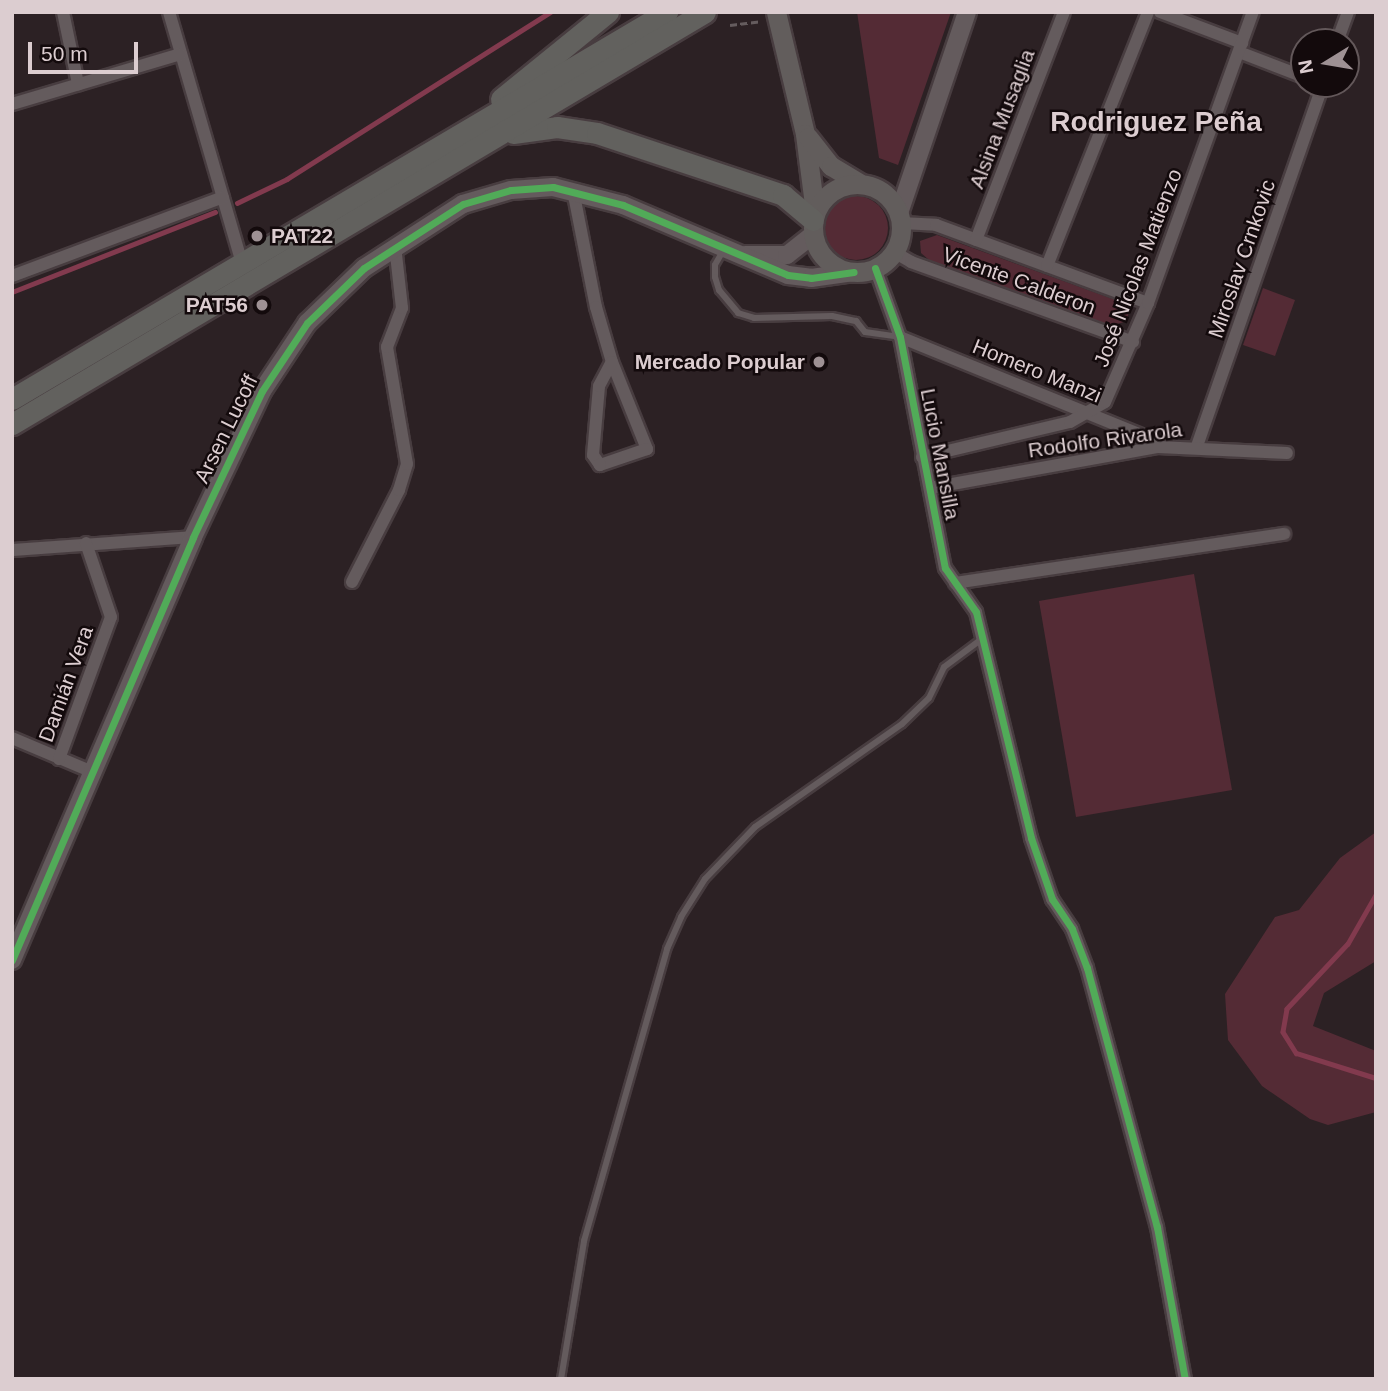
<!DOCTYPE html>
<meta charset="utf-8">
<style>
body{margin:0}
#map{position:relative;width:1388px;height:1391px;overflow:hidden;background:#2c2124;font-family:Arial,sans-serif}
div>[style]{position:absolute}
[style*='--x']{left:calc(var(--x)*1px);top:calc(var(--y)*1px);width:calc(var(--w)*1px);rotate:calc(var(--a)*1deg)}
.green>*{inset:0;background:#542b35}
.round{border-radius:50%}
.stream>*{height:4.5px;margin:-2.25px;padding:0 2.25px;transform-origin:2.25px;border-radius:2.25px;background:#823a4e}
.path>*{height:2.5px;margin-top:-1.25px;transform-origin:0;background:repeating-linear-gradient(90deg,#655c5e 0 7px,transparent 0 10.5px)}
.roads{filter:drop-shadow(2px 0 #483d40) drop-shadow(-2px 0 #483d40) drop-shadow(0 2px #483d40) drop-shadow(0 -2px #483d40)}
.lane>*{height:6px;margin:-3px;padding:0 3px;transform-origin:3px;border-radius:3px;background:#645b5d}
.street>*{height:12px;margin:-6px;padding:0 6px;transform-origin:6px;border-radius:6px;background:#645b5d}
.secondary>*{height:18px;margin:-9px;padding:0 9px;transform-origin:9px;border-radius:9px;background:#645b5d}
.primary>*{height:19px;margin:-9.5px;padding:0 9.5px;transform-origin:9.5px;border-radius:9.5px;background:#625d5c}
.primary>.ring{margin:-9.5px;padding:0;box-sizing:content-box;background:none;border:19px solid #625d5c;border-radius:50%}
.highway>*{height:21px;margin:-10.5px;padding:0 10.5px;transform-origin:10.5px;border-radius:10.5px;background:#62615e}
.cycleway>*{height:7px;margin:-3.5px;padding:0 3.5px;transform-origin:3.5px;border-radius:3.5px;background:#51ab58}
.dots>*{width:19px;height:19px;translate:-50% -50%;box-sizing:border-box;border:4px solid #130a0c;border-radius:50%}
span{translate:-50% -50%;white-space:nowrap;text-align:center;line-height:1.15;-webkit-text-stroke:5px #130a0c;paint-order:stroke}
.street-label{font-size:21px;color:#dccdd0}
.poi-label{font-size:21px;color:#dccdd0;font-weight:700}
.left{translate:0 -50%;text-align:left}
.right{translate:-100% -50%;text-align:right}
.district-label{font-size:28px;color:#dccdd0;font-weight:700}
.frame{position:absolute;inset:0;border:14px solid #dccdd0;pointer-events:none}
.north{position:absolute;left:1290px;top:28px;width:70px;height:70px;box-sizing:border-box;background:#130a0c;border:2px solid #63585a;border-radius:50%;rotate:259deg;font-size:19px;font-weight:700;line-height:28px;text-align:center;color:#dccdd0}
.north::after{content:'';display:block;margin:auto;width:24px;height:32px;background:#9e9194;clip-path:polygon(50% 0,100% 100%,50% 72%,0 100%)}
.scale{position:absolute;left:28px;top:42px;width:110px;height:32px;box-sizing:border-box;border:4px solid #dccdd0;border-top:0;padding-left:9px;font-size:21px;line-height:24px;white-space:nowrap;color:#dccdd0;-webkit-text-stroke:5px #130a0c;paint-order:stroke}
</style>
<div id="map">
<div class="green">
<div style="clip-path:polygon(857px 12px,951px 12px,898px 165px,879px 158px)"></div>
<div class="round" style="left:824px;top:196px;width:64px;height:64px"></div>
<div style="clip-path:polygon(937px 235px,1121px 302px,1129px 310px,1127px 321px,1111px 326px,929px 260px,921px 253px,920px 241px)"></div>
<div style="clip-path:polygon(1263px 288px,1295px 300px,1275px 356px,1243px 345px)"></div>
<div style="clip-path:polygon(1194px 574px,1232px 790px,1076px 817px,1039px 601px)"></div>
<div style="clip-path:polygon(1376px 832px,1376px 961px,1324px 993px,1313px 1026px,1376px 1051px,1376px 1112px,1328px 1125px,1310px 1119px,1262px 1086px,1228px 1040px,1225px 994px,1275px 917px,1299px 910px,1340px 858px)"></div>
</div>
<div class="stream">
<div style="--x:237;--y:203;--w:55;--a:-25.6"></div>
<div style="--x:287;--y:179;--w:312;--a:-32.4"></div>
<div style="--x:12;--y:292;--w:218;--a:-21.5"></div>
<div style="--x:1376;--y:895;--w:56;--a:119.7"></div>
<div style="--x:1348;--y:944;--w:89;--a:133.2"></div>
<div style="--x:1287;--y:1009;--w:23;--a:100"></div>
<div style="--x:1283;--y:1032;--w:25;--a:58"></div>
<div style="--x:1296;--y:1053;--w:84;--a:17.4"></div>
</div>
<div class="path">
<div style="--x:730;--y:25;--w:31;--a:-7"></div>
</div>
<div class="roads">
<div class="lane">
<div style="--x:723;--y:251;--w:16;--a:120"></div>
<div style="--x:715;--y:265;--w:12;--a:90"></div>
<div style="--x:715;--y:277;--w:14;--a:73"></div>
<div style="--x:719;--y:290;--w:30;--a:50"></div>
<div style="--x:738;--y:313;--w:17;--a:17"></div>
<div style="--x:754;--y:318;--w:78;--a:-1.5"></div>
<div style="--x:832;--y:316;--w:25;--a:12"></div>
<div style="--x:856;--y:321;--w:14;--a:51"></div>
<div style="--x:865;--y:332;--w:35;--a:8"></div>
<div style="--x:561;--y:1379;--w:140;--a:-80.5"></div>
<div style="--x:584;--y:1241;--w:304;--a:-74.1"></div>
<div style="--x:667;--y:949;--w:35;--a:-66"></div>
<div style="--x:681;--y:917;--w:45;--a:-57.7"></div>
<div style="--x:705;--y:879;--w:72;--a:-46.1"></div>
<div style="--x:755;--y:827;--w:179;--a:-35"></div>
<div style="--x:902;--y:724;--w:37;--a:-44"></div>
<div style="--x:929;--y:698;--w:34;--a:-64"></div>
<div style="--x:944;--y:667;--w:44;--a:-36.6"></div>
</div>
<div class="street">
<div style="--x:63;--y:12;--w:74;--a:78.2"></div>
<div style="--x:169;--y:12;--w:261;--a:73.8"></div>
<div style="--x:1160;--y:12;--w:88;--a:20.7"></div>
<div style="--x:1337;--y:42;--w:32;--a:-70"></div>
<div style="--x:1239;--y:52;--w:70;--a:21"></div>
<div style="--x:12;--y:104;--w:176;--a:-16.5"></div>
<div style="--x:573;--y:190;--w:119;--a:78.9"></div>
<div style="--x:596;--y:307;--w:57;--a:73.8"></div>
<div style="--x:612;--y:362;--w:94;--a:68.1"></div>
<div style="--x:647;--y:449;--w:50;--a:161.2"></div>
<div style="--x:600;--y:465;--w:12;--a:-125"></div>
<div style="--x:593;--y:455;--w:69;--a:-85"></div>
<div style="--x:599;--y:386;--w:27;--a:-62"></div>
<div style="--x:901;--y:223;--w:35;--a:3"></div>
<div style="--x:936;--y:225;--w:226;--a:20.2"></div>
<div style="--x:976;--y:240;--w:244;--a:-68.9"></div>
<div style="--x:894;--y:252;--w:20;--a:30"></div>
<div style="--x:911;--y:262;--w:236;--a:19.8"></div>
<div style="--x:1047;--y:266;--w:273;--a:-68.3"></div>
<div style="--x:875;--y:268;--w:73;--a:70.1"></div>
<div style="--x:900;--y:337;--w:235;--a:79"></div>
<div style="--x:945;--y:568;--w:54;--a:54.8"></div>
<div style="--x:976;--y:612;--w:233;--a:76.3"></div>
<div style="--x:1031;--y:838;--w:65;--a:71"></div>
<div style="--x:1052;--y:899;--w:36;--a:56"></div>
<div style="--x:1072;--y:929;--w:42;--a:69"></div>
<div style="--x:1087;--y:968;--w:268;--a:74.9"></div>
<div style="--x:1157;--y:1227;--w:155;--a:79.6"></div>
<div style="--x:12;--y:276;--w:225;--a:-20.5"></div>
<div style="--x:900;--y:337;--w:260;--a:22.1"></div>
<div style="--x:1141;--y:435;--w:21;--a:35"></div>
<div style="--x:1197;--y:446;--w:383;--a:-70.8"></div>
<div style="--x:922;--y:457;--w:152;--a:-13.3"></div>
<div style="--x:1070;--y:422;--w:40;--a:-29.7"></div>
<div style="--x:1105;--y:402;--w:108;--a:-66.5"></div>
<div style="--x:1148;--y:303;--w:309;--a:-70.2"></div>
<div style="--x:930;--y:488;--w:232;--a:-10.2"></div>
<div style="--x:1158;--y:447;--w:129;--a:2.7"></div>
<div style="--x:12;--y:550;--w:181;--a:-4.1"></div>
<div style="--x:352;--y:582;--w:103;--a:-62.9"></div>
<div style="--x:399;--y:490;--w:27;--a:-73"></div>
<div style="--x:407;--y:464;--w:119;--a:-99.7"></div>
<div style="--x:387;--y:347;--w:42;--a:-69"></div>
<div style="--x:402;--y:308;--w:62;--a:-96.4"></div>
<div style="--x:955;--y:583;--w:333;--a:-8.5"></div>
<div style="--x:12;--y:738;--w:90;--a:22.9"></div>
<div style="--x:59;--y:759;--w:151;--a:-69.9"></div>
<div style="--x:111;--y:617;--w:78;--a:-108.7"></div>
</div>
<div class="secondary">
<div style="--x:899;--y:213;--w:212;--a:-71.3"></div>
<div style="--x:745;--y:255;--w:42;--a:0"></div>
<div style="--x:787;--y:255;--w:33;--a:-38"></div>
<div style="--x:12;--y:960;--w:460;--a:-66.8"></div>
<div style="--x:193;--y:537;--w:161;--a:-64.7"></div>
<div style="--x:262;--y:391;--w:82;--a:-56.5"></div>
<div style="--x:307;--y:323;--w:79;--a:-44"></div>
<div style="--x:364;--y:268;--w:118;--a:-32.9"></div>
<div style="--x:463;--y:204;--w:50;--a:-16.3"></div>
<div style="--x:511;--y:190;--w:42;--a:-4.1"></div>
<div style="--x:553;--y:187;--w:72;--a:14.4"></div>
<div style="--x:623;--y:205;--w:179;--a:23"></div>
<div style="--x:788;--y:275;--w:23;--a:7"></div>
<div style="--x:811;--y:278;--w:43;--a:-7.9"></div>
</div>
<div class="primary">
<div style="--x:776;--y:12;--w:125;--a:76.6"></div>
<div style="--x:805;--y:134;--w:79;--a:82.7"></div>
<div style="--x:808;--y:137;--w:37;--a:52"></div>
<div style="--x:831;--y:166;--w:33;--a:31"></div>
<div class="ring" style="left:813px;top:184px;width:69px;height:69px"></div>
</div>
<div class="highway">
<div style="--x:501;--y:99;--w:138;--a:-39.1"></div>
<div style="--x:513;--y:133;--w:44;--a:-7.8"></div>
<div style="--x:557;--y:127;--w:40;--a:8.5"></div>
<div style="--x:597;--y:133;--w:196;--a:18.4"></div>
<div style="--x:783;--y:195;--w:39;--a:40"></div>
<div style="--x:12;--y:399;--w:761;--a:-30.58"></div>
<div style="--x:12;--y:424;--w:806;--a:-30.73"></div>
</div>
</div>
<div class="cycleway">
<div style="--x:875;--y:268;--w:73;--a:70.1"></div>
<div style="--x:900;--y:337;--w:235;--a:79"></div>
<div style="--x:945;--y:568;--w:54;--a:54.8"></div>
<div style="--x:976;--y:612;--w:233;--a:76.3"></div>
<div style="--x:1031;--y:838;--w:65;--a:71"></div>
<div style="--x:1052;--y:899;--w:36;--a:56"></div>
<div style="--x:1072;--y:929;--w:42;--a:69"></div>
<div style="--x:1087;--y:968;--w:268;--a:74.9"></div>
<div style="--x:1157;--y:1227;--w:155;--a:79.6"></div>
<div style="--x:12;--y:960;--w:460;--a:-66.8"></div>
<div style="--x:193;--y:537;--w:161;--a:-64.7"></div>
<div style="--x:262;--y:391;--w:82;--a:-56.5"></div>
<div style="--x:307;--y:323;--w:79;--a:-44"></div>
<div style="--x:364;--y:268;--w:118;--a:-32.9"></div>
<div style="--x:463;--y:204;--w:50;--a:-16.3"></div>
<div style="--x:511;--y:190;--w:42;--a:-4.1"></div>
<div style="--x:553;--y:187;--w:72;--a:14.4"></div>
<div style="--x:623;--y:205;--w:179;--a:23"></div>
<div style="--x:788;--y:275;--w:23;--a:7"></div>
<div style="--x:811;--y:278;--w:43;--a:-7.9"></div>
</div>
<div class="dots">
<div style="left:257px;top:236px;background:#9e9194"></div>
<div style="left:262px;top:305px;background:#9e9194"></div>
<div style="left:819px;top:362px;background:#9e9194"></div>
</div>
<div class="street-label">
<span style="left:1002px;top:119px;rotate:-69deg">Alsina Musaglia</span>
<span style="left:1242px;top:259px;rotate:-71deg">Miroslav Crnkovic</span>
<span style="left:1138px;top:268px;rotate:-69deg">José Nicolas Matienzo</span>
<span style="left:1019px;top:281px;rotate:20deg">Vicente Calderon</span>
<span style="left:1037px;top:371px;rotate:22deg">Homero Manzi</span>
<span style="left:226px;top:429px;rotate:-64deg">Arsen Lucoff</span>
<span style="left:1105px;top:440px;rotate:-8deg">Rodolfo Rivarola</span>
<span style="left:940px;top:454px;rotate:79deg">Lucio Mansilla</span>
<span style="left:66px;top:684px;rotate:-70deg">Damián Vera</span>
</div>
<div class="poi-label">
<span class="left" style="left:271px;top:236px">PAT22</span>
<span class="right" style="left:248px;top:305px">PAT56</span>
<span class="right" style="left:805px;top:362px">Mercado Popular</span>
</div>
<div class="district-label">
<span style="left:1156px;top:122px">Rodriguez Peña</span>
</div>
<div class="frame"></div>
<div class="north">N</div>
<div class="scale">50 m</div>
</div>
